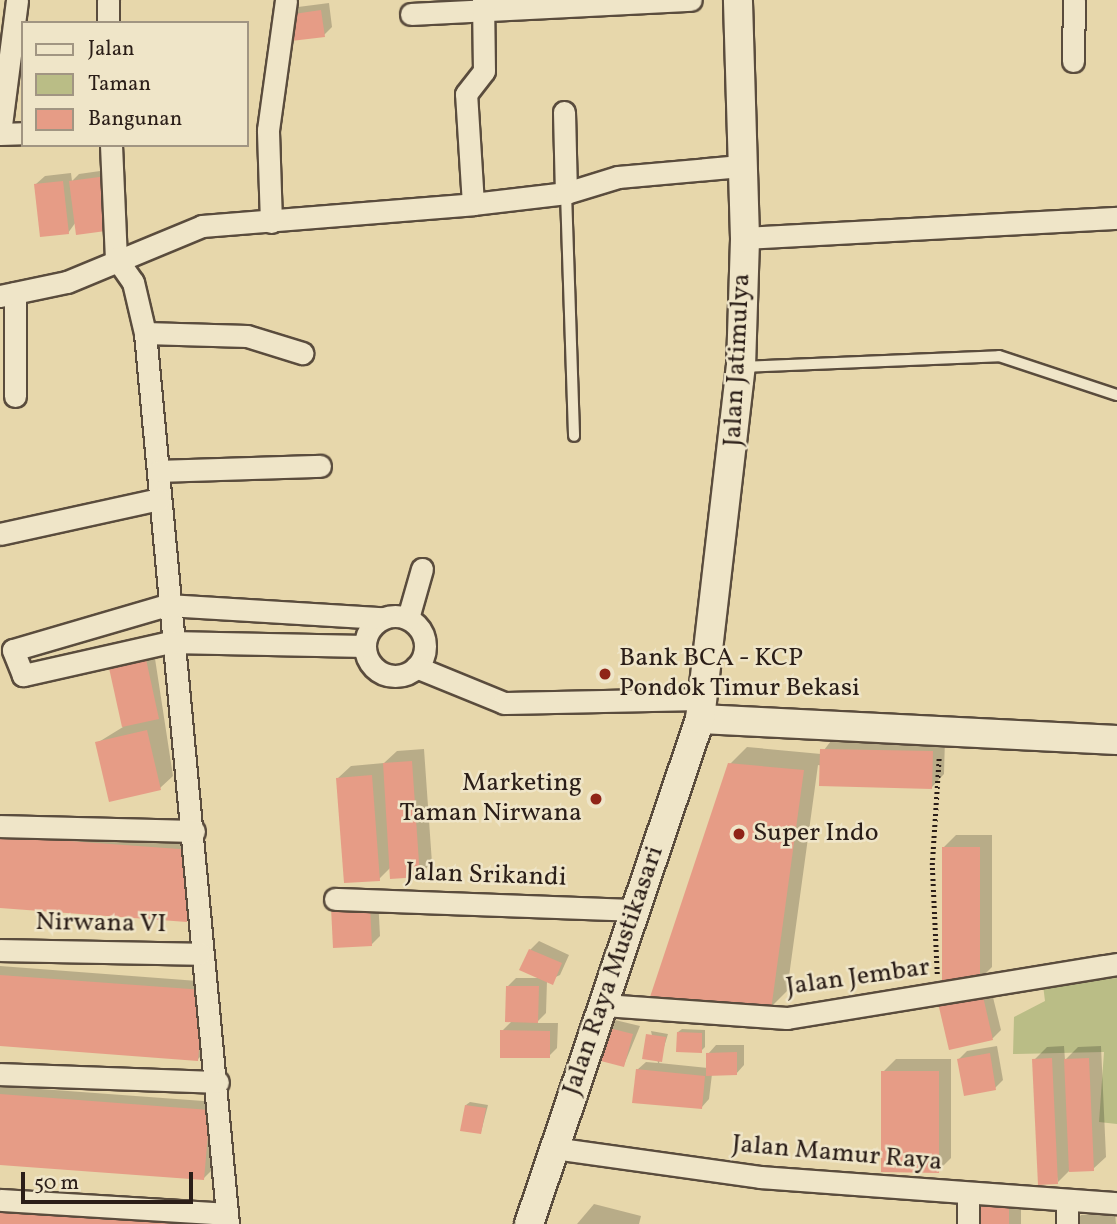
<!DOCTYPE html>
<style>
body{margin:0}
#map{position:relative;width:1117px;height:1224px;overflow:hidden;background:#e7d7ab;font-family:Vollkorn,serif}
div>[style]{position:absolute}
[style*='--x']{left:calc(var(--x)*1px);top:calc(var(--y)*1px);width:calc(var(--w)*1px);rotate:calc(var(--a)*1deg)}
.green>*{inset:0;background:#babd86}
.shadow>*{inset:0;background:#0003}
.building>*{inset:0;background:#e69c86}
.path>*{height:4.5px;margin-top:-2.25px;transform-origin:0;background:repeating-linear-gradient(90deg,#2b1e18 0 2px,transparent 0 5.5px)}
.roads{filter:drop-shadow(2px 0 #5a4c3d) drop-shadow(-2px 0 #5a4c3d) drop-shadow(0 2px #5a4c3d) drop-shadow(0 -2px #5a4c3d)}
.lane>*{height:10px;margin:-5px;padding:0 5px;transform-origin:5px;border-radius:5px;background:#efe5c8}
.street>*{height:21px;margin:-10.5px;padding:0 10.5px;transform-origin:10.5px;border-radius:10.5px;background:#efe5c8}
.street>.ring{margin:-10.5px;padding:0;box-sizing:content-box;background:none;border:21px solid #efe5c8;border-radius:50%}
.secondary>*{height:28px;margin:-14px;padding:0 14px;transform-origin:14px;border-radius:14px;background:#efe5c8}
.dots>*{width:19px;height:19px;translate:-50% -50%;box-sizing:border-box;border:4px solid #efe5c8;border-radius:50%}
span{translate:-50% -50%;white-space:nowrap;text-align:center;line-height:1.15;-webkit-text-stroke:5px #efe5c8;paint-order:stroke}
.street-label{font-size:26px;color:#2b1e18}
.poi-label{font-size:26px;color:#2b1e18}
.left{translate:0 -50%;text-align:left}
.right{translate:-100% -50%;text-align:right}
.legend{position:absolute;left:21px;top:21px;width:228px;height:126px;box-sizing:border-box;background:#efe5c8;border:2px solid #a19582;margin:0;padding:9px 12px;list-style:none;font-size:21px;color:#2b1e18}
.legend li{display:flex;align-items:center;gap:14px;height:35px}
.legend b{width:35px;border:2px solid #a19582}
.scale{position:absolute;left:21px;top:1172px;width:172px;height:32px;box-sizing:border-box;border:4px solid #2b1e18;border-top:0;padding-left:9px;font-size:21px;line-height:24px;white-space:nowrap;color:#2b1e18;-webkit-text-stroke:5px #efe5c8;paint-order:stroke}
</style>
<div id="map">
<div class="green">
<div style="clip-path:polygon(1117px 978px,1117px 1124px,1099px 1122px,1104px 1052px,1013px 1054px,1014px 1017px,1045px 1001px,1043px 985px)"></div>
</div>
<div class="shadow">
<div style="clip-path:polygon(329px 3px,332px 27px,324px 35px,289px 15px,298px 7px)"></div>
<div style="clip-path:polygon(114px 169px,68px 233px,36px 184px,45px 176px,71px 173px,72px 181px,79px 174px)"></div>
<div style="clip-path:polygon(154px 652px,173px 776px,160px 788px,97px 743px,123px 727px,111px 668px)"></div>
<div style="clip-path:polygon(834px 737px,945px 739px,944px 774px,932px 787px,818px 765px,787px 991px,770px 1008px,730px 764px,747px 747px,821px 754px)"></div>
<div style="clip-path:polygon(424px 749px,432px 863px,419px 875px,391px 867px,379px 879px,338px 778px,351px 766px,384px 763px,397px 751px)"></div>
<div style="clip-path:polygon(0 828px,200px 843px,195px 911px,186px 920px,0 906px)"></div>
<div style="clip-path:polygon(956px 835px,992px 835px,992px 967px,979px 980px,943px 848px)"></div>
<div style="clip-path:polygon(378px 897px,380px 936px,371px 945px,335px 947px)"></div>
<div style="clip-path:polygon(539px 941px,569px 955px,560px 975px,547px 981px,546px 1013px,536px 1023px,558px 1023px,557px 1048px,549px 1056px,502px 1031px,512px 1021px,508px 986px,516px 978px,542px 978px,530px 950px)"></div>
<div style="clip-path:polygon(0 966px,211px 982px,206px 1051px,198px 1059px,0 1044px)"></div>
<div style="clip-path:polygon(990px 985px,1001px 1030px,993px 1038px,950px 1048px)"></div>
<div style="clip-path:polygon(615px 1020px,640px 1026px,624px 1065px,606px 1028px)"></div>
<div style="clip-path:polygon(682px 1029px,705px 1030px,705px 1047px,701px 1051px,678px 1032px)"></div>
<div style="clip-path:polygon(651px 1031px,668px 1034px,659px 1063px,708px 1068px,708px 1054px,716px 1045px,744px 1045px,744px 1065px,736px 1074px,712px 1074px,709px 1099px,701px 1108px,637px 1070px,646px 1062px,658px 1063px)"></div>
<div style="clip-path:polygon(997px 1046px,1003px 1080px,995px 1088px,959px 1059px,967px 1051px)"></div>
<div style="clip-path:polygon(1064px 1046px,1065px 1060px,1078px 1047px,1101px 1046px,1106px 1157px,1093px 1169px,1070px 1170px,1058px 1182px,1034px 1060px,1047px 1047px)"></div>
<div style="clip-path:polygon(896px 1059px,951px 1059px,951px 1158px,938px 1171px,883px 1072px)"></div>
<div style="clip-path:polygon(0 1086px,217px 1102px,212px 1170px,203px 1179px,0 1164px)"></div>
<div style="clip-path:polygon(470px 1102px,488px 1105px,481px 1132px,466px 1105px)"></div>
<div style="clip-path:polygon(991px 1192px,1021px 1192px,1021px 1224px,978px 1224px,978px 1205px)"></div>
<div style="clip-path:polygon(594px 1204px,641px 1216px,639px 1224px,577px 1224px)"></div>
<div style="clip-path:polygon(1115px 1213px,1116px 1224px,1073px 1224px,1081px 1215px)"></div>
</div>
<div class="building">
<div style="clip-path:polygon(321px 10px,325px 37px,291px 41px,287px 15px)"></div>
<div style="clip-path:polygon(107px 176px,113px 230px,76px 235px,69px 181px)"></div>
<div style="clip-path:polygon(63px 181px,69px 234px,40px 237px,34px 184px)"></div>
<div style="clip-path:polygon(146px 659px,159px 719px,122px 727px,109px 668px)"></div>
<div style="clip-path:polygon(147px 730px,161px 790px,109px 802px,95px 742px)"></div>
<div style="clip-path:polygon(820px 749px,933px 751px,932px 789px,819px 786px)"></div>
<div style="clip-path:polygon(412px 761px,420px 877px,390px 879px,383px 763px)"></div>
<div style="clip-path:polygon(728px 763px,804px 770px,771px 1010px,650px 997px)"></div>
<div style="clip-path:polygon(372px 775px,380px 881px,344px 883px,336px 778px)"></div>
<div style="clip-path:polygon(0 836px,193px 850px,187px 922px,0 908px)"></div>
<div style="clip-path:polygon(942px 847px,980px 847px,980px 982px,942px 981px)"></div>
<div style="clip-path:polygon(370px 905px,372px 946px,333px 948px,331px 907px)"></div>
<div style="clip-path:polygon(529px 949px,562px 963px,553px 985px,519px 970px)"></div>
<div style="clip-path:polygon(0 975px,204px 990px,198px 1061px,0 1046px)"></div>
<div style="clip-path:polygon(506px 986px,539px 986px,538px 1023px,505px 1022px)"></div>
<div style="clip-path:polygon(982px 992px,993px 1040px,949px 1050px,938px 1003px)"></div>
<div style="clip-path:polygon(605px 1027px,633px 1034px,624px 1067px,597px 1060px)"></div>
<div style="clip-path:polygon(500px 1030px,550px 1031px,550px 1058px,500px 1058px)"></div>
<div style="clip-path:polygon(677px 1032px,702px 1033px,702px 1053px,676px 1052px)"></div>
<div style="clip-path:polygon(646px 1034px,666px 1037px,662px 1062px,642px 1059px)"></div>
<div style="clip-path:polygon(737px 1052px,737px 1075px,706px 1076px,706px 1053px)"></div>
<div style="clip-path:polygon(990px 1053px,996px 1090px,964px 1096px,957px 1059px)"></div>
<div style="clip-path:polygon(1052px 1058px,1058px 1184px,1038px 1185px,1032px 1059px)"></div>
<div style="clip-path:polygon(1089px 1058px,1094px 1171px,1069px 1172px,1064px 1059px)"></div>
<div style="clip-path:polygon(636px 1069px,705px 1076px,702px 1109px,632px 1103px)"></div>
<div style="clip-path:polygon(881px 1071px,939px 1071px,939px 1173px,881px 1172px)"></div>
<div style="clip-path:polygon(0 1094px,210px 1110px,204px 1180px,0 1165px)"></div>
<div style="clip-path:polygon(465px 1105px,486px 1108px,481px 1134px,460px 1131px)"></div>
<div style="clip-path:polygon(977px 1204px,1009px 1204px,1009px 1224px,976px 1224px)"></div>
<div style="clip-path:polygon(0 1205px,218px 1224px,0 1224px)"></div>
</div>
<div class="path">
<div style="--x:937;--y:974;--w:109;--a:-92.6"></div>
<div style="--x:932;--y:865;--w:109;--a:-86.3"></div>
</div>
<div class="roads">
<div class="lane">
<div style="--x:566;--y:193;--w:243;--a:88.1"></div>
<div style="--x:741;--y:367;--w:258;--a:-2.4"></div>
<div style="--x:999;--y:356;--w:124;--a:18.3"></div>
</div>
<div class="street">
<div style="--x:108;--y:0;--w:23;--a:90"></div>
<div style="--x:411;--y:14;--w:280;--a:-2.9"></div>
<div style="--x:1073;--y:61;--w:61;--a:-89.1"></div>
<div style="--x:564;--y:112;--w:81;--a:88.6"></div>
<div style="--x:0;--y:133;--w:134;--a:-82.7"></div>
<div style="--x:0;--y:134;--w:23;--a:-2"></div>
<div style="--x:111;--y:145;--w:113;--a:87.5"></div>
<div style="--x:116;--y:258;--w:29;--a:55"></div>
<div style="--x:133;--y:282;--w:52;--a:76.8"></div>
<div style="--x:145;--y:333;--w:895;--a:84.68"></div>
<div style="--x:473;--y:204;--w:110;--a:-93.6"></div>
<div style="--x:466;--y:94;--w:29;--a:-52"></div>
<div style="--x:484;--y:71;--w:71;--a:-90.8"></div>
<div style="--x:271;--y:222;--w:92;--a:-91.9"></div>
<div style="--x:268;--y:130;--w:131;--a:-82.1"></div>
<div style="--x:745;--y:238;--w:373;--a:-3.1"></div>
<div style="--x:15;--y:293;--w:103;--a:90"></div>
<div style="--x:0;--y:296;--w:68;--a:-11.8"></div>
<div style="--x:67;--y:282;--w:146;--a:-22.5"></div>
<div style="--x:202;--y:226;--w:272;--a:-4.6"></div>
<div style="--x:473;--y:204;--w:94;--a:-6.7"></div>
<div style="--x:566;--y:193;--w:54;--a:-17.1"></div>
<div style="--x:618;--y:177;--w:123;--a:-5.1"></div>
<div style="--x:145;--y:333;--w:102;--a:1.7"></div>
<div style="--x:247;--y:336;--w:58;--a:17.2"></div>
<div style="--x:159;--y:471;--w:161;--a:-1.8"></div>
<div style="--x:0;--y:534;--w:163;--a:-12.4"></div>
<div class="ring" style="left:365px;top:616px;width:39px;height:39px"></div>
<div style="--x:408;--y:618;--w:51;--a:-74.1"></div>
<div style="--x:365;--y:646;--w:195;--a:-178.8"></div>
<div style="--x:170;--y:642;--w:151;--a:167.3"></div>
<div style="--x:23;--y:675;--w:27;--a:-112"></div>
<div style="--x:13;--y:650;--w:160;--a:-16.3"></div>
<div style="--x:167;--y:605;--w:215;--a:3.5"></div>
<div style="--x:416;--y:667;--w:95;--a:22.2"></div>
<div style="--x:504;--y:703;--w:198;--a:-1.2"></div>
<div style="--x:0;--y:826;--w:194;--a:1.5"></div>
<div style="--x:335;--y:899;--w:300;--a:2.1"></div>
<div style="--x:0;--y:950;--w:200;--a:1.1"></div>
<div style="--x:604;--y:1005;--w:183;--a:4.1"></div>
<div style="--x:787;--y:1018;--w:334;--a:-9.3"></div>
<div style="--x:0;--y:1074;--w:218;--a:2.1"></div>
<div style="--x:554;--y:1148;--w:208;--a:8"></div>
<div style="--x:760;--y:1177;--w:358;--a:4.2"></div>
<div style="--x:968;--y:1194;--w:30;--a:90"></div>
<div style="--x:0;--y:1200;--w:227;--a:3.5"></div>
<div style="--x:1067;--y:1203;--w:21;--a:90"></div>
</div>
<div class="secondary">
<div style="--x:700;--y:719;--w:418;--a:2.9"></div>
<div style="--x:529;--y:1224;--w:533;--a:-71.29"></div>
<div style="--x:700;--y:719;--w:354;--a:-83.4"></div>
<div style="--x:741;--y:367;--w:129;--a:-88.2"></div>
<div style="--x:745;--y:238;--w:238;--a:-91.7"></div>
</div>
</div>
<div class="dots">
<div style="left:605px;top:674px;background:#8f2418"></div>
<div style="left:596px;top:799px;background:#8f2418"></div>
<div style="left:739px;top:834px;background:#8f2418"></div>
</div>
<div class="street-label">
<span style="left:738px;top:360px;rotate:-87deg">Jalan Jatimulya</span>
<span style="left:486px;top:876px;rotate:2deg">Jalan Srikandi</span>
<span style="left:101px;top:924px;rotate:1deg">Nirwana VI</span>
<span style="left:614px;top:971px;rotate:-71deg">Jalan Raya Mustikasari</span>
<span style="left:858px;top:978px;rotate:-8deg">Jalan Jembar</span>
<span style="left:837px;top:1154px;rotate:5deg">Jalan Mamur Raya</span>
</div>
<div class="poi-label">
<span class="left" style="left:619px;top:674px">Bank BCA - KCP<br>Pondok Timur Bekasi</span>
<span class="right" style="left:582px;top:799px">Marketing<br>Taman Nirwana</span>
<span class="left" style="left:753px;top:834px">Super Indo</span>
</div>
<ul class="legend">
<li><b style="height:9px;background:#efe5c8"></b>Jalan</li>
<li><b style="height:19px;background:#babd86"></b>Taman</li>
<li><b style="height:19px;background:#e69c86"></b>Bangunan</li>
</ul>
<div class="scale">50 m</div>
</div>
